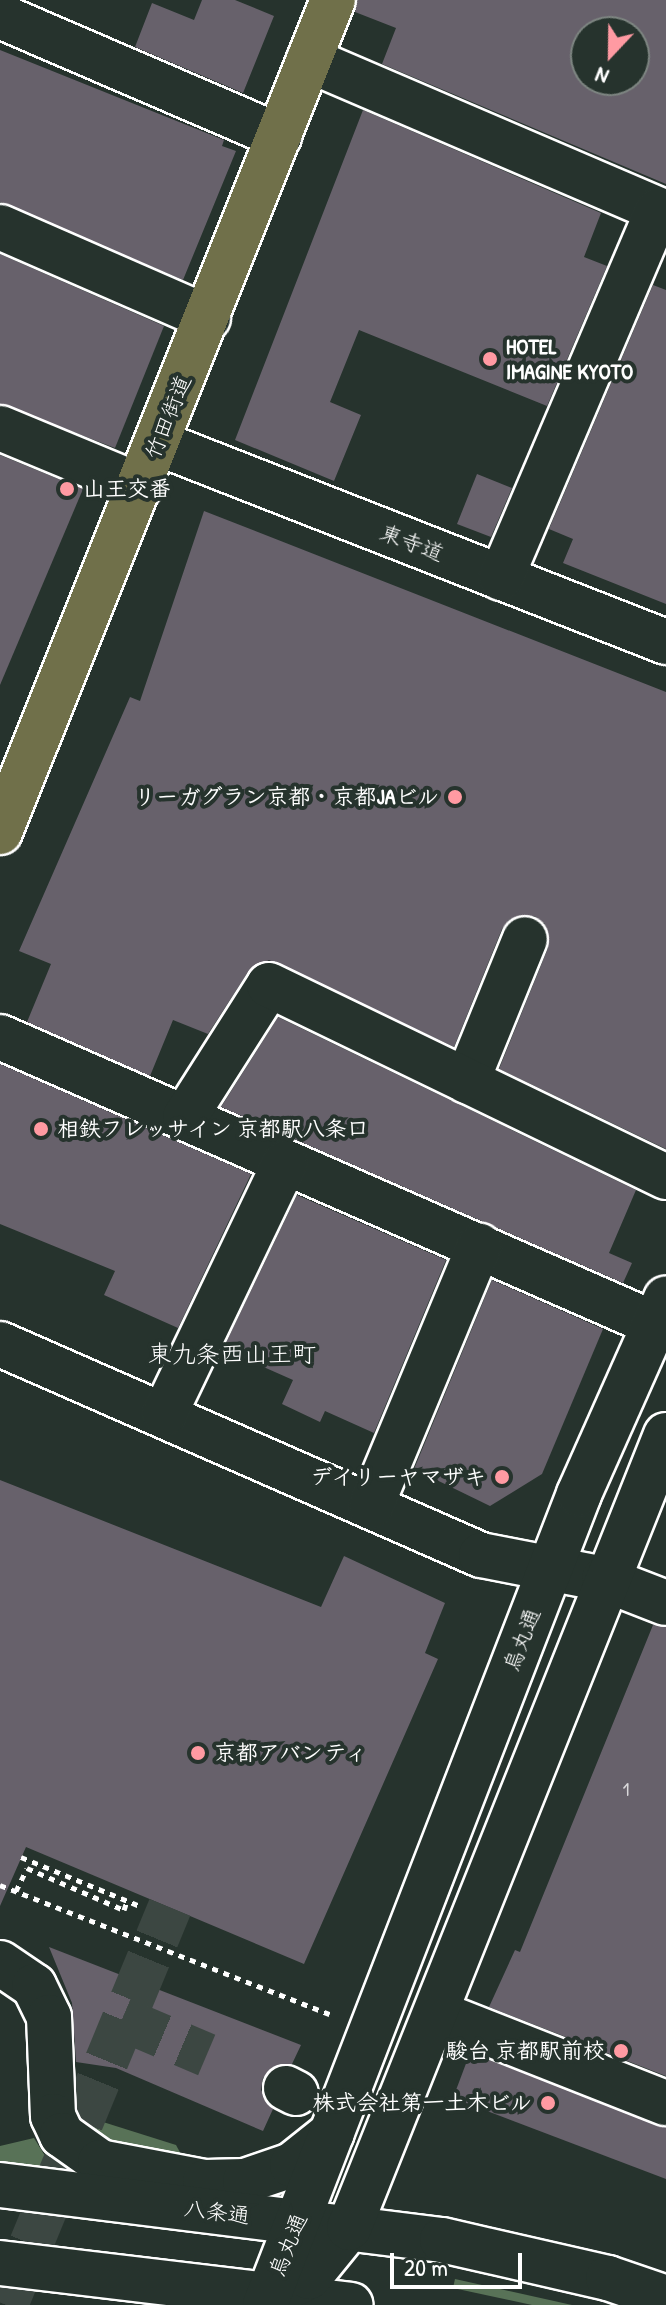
<!DOCTYPE html>
<meta charset="utf-8">
<style>
body{margin:0}
#map{position:relative;width:666px;height:2305px;overflow:hidden;background:#26332d;font-family:"Patrick Hand","Klee One",sans-serif}
div>[style]{position:absolute}
[style*='--x']{left:calc(var(--x)*1px);top:calc(var(--y)*1px);width:calc(var(--w)*1px);rotate:calc(var(--a)*1deg)}
.green>*{inset:0;background:#587257}
.building>*{inset:0;background:#67616b}
.minor-tunnel>*{height:44px;margin-top:-22px;transform-origin:0;background:repeating-linear-gradient(90deg,#3c4742 0 44px,transparent 0 66px)}
.path>*{height:5px;margin-top:-2.5px;transform-origin:0;background:repeating-linear-gradient(90deg,#fff 0 6px,transparent 0 12px)}
.roads{filter:drop-shadow(2px 0 #fff) drop-shadow(-2px 0 #fff) drop-shadow(0 2px #fff) drop-shadow(0 -2px #fff)}
.minor>*{height:44px;margin:-22px;padding:0 22px;transform-origin:22px;border-radius:22px;background:#26332d}
.major>*{height:44px;margin:-22px;padding:0 22px;transform-origin:22px;border-radius:22px;background:#70704a}
.dots>*{width:22px;height:22px;translate:-50% -50%;box-sizing:border-box;border:4px solid #26332d;border-radius:50%}
span{translate:-50% -50%;white-space:nowrap;text-align:center;line-height:1.15;-webkit-text-stroke:8px #26332d;paint-order:stroke}
.number-label{font-size:18px;color:#d9d8da}
.number-label span{-webkit-text-stroke-width:0}
.poi-label{font-size:22px;color:#fff;font-weight:700}
.left{translate:0 -50%;text-align:left}
.right{translate:-100% -50%;text-align:right}
.street-label{font-size:22px;color:#fff}
.neighbourhood-label{font-size:24px;color:#fff}
.north{position:absolute;left:570px;top:16px;width:80px;height:80px;box-sizing:border-box;background:#26332d;border:2px solid #7d8581;border-radius:50%;rotate:202deg;font-size:22px;font-weight:700;line-height:32px;text-align:center;color:#fff}
.north::after{content:'';display:block;margin:auto;width:28px;height:36px;background:#ff9aa2;clip-path:polygon(50% 0,100% 100%,50% 72%,0 100%)}
.scale{position:absolute;left:390px;top:2253px;width:132px;height:36px;box-sizing:border-box;border:4px solid #fff;border-top:0;padding-left:10px;font-size:24px;line-height:28px;white-space:nowrap;color:#fff;-webkit-text-stroke:6px #26332d;paint-order:stroke}
</style>
<div id="map">
<div class="green">
<div style="clip-path:polygon(103px 2122px,176px 2145px,182px 2156px,112px 2143px,90px 2124px)"></div>
<div style="clip-path:polygon(34px 2138px,47px 2159px,64px 2173px,0 2167px,0 2146px)"></div>
<div style="clip-path:polygon(455px 2279px,572px 2305px,532px 2305px,453px 2288px)"></div>
</div>
<div class="building">
<div style="clip-path:polygon(202px 0,235px 0,274px 16px,243px 93px,135px 47px,152px 3px,194px 20px)"></div>
<div style="clip-path:polygon(evenodd,357px 0,666px 0,666px 184px,382px 64px,396px 28px,355px 12px,357px 0,586px 32px,634px 32px,634px 80px,586px 80px,586px 32px)"></div>
<div style="clip-path:polygon(0 50px,224px 140px,222px 146px,236px 151px,183px 280px,0 202px)"></div>
<div style="clip-path:polygon(363px 110px,601px 213px,584px 257px,607px 266px,547px 406px,359px 330px,330px 402px,361px 415px,334px 481px,235px 440px)"></div>
<div style="clip-path:polygon(0 254px,164px 326px,115px 448px,0 404px)"></div>
<div style="clip-path:polygon(653px 285px,666px 290px,666px 604px,563px 563px,573px 539px,549px 529px)"></div>
<div style="clip-path:polygon(0 455px,83px 489px,0 685px)"></div>
<div style="clip-path:polygon(477px 474px,512px 488px,491px 537px,457px 524px)"></div>
<div style="clip-path:polygon(204px 511px,666px 692px,666px 1149px,499px 1069px,548px 948px,545px 924px,534px 916px,510px 919px,502px 929px,454px 1047px,269px 960px,248px 972px,208px 1034px,173px 1020px,150px 1076px,27px 1022px,51px 964px,19px 951px,130px 697px,140px 701px)"></div>
<div style="clip-path:polygon(278px 1017px,636px 1190px,609px 1253px,632px 1263px,623px 1283px,221px 1107px)"></div>
<div style="clip-path:polygon(0 1064px,251px 1174px,178px 1328px,104px 1295px,115px 1271px,0 1224px)"></div>
<div style="clip-path:polygon(297px 1195px,446px 1260px,374px 1433px,325px 1411px,320px 1422px,282px 1404px,293px 1380px,223px 1349px)"></div>
<div style="clip-path:polygon(492px 1280px,603px 1329px,542px 1474px,490px 1506px,414px 1469px)"></div>
<div style="clip-path:polygon(0 1480px,321px 1607px,344px 1556px,445px 1603px,425px 1653px,438px 1659px,304px 1964px,26px 1847px,0 1906px)"></div>
<div style="clip-path:polygon(653px 1625px,666px 1627px,666px 2076px,489px 2007px,515px 1950px,520px 1952px)"></div>
<div style="clip-path:polygon(49px 1947px,301px 2045px,292px 2064px,273px 2067px,263px 2078px,261px 2090px,273px 2109px,263px 2131px,116px 2068px,76px 2062px,72px 2003px)"></div>
<div style="clip-path:polygon(470px 2053px,666px 2127px,666px 2179px,453px 2098px)"></div>
</div>
<div class="minor-tunnel">
<div style="--x:122;--y:2019;--w:92;--a:23"></div>
<div style="--x:6;--y:2305;--w:430;--a:-67.6"></div>
</div>
<div class="path">
<div style="--x:21;--y:1857;--w:129;--a:22.4"></div>
<div style="--x:0;--y:1885;--w:354;--a:21.4"></div>
<div style="--x:16;--y:1891;--w:25;--a:-64"></div>
<div style="--x:27;--y:1868;--w:106;--a:23.4"></div>
<div style="--x:124;--y:1910;--w:9;--a:-72"></div>
</div>
<div class="roads">
<div class="minor">
<div style="--x:0;--y:16;--w:304;--a:23.3"></div>
<div style="--x:309;--y:60;--w:388;--a:23.2"></div>
<div style="--x:0;--y:227;--w:227;--a:23.6"></div>
<div style="--x:0;--y:428;--w:152;--a:22.5"></div>
<div style="--x:158;--y:443;--w:546;--a:21.39"></div>
<div style="--x:501;--y:578;--w:400;--a:-66.9"></div>
<div style="--x:0;--y:1037;--w:727;--a:23.67"></div>
<div style="--x:467;--y:1081;--w:153;--a:-67.8"></div>
<div style="--x:185;--y:1117;--w:156;--a:-57.5"></div>
<div style="--x:269;--y:985;--w:441;--a:25.8"></div>
<div style="--x:0;--y:1344;--w:525;--a:23.69"></div>
<div style="--x:481;--y:1555;--w:125;--a:11"></div>
<div style="--x:604;--y:1579;--w:66;--a:21.2"></div>
<div style="--x:165;--y:1413;--w:278;--a:-64.4"></div>
<div style="--x:371;--y:1506;--w:282;--a:-67.4"></div>
<div style="--x:0;--y:1963;--w:41;--a:34.1"></div>
<div style="--x:34;--y:1986;--w:34;--a:64"></div>
<div style="--x:49;--y:2017;--w:99;--a:87.7"></div>
<div style="--x:53;--y:2116;--w:21;--a:65"></div>
<div style="--x:62;--y:2135;--w:47;--a:35.4"></div>
<div style="--x:100;--y:2162;--w:107;--a:10.8"></div>
<div style="--x:205;--y:2182;--w:40;--a:-1.4"></div>
<div style="--x:245;--y:2181;--w:50;--a:-18.8"></div>
<div style="--x:292;--y:2165;--w:51;--a:-38.7"></div>
<div style="--x:437;--y:2013;--w:246;--a:21.5"></div>
<div style="--x:286;--y:2088;--w:11;--a:27"></div>
<div style="--x:0;--y:2185;--w:445;--a:7.1"></div>
<div style="--x:442;--y:2240;--w:170;--a:12.9"></div>
<div style="--x:608;--y:2278;--w:61;--a:19"></div>
<div style="--x:0;--y:2263;--w:353;--a:6.8"></div>
<div style="--x:268;--y:2296;--w:45;--a:-24.9"></div>
<div style="--x:309;--y:2277;--w:63;--a:-50.8"></div>
<div style="--x:349;--y:2228;--w:854;--a:-68.21"></div>
<div style="--x:265;--y:2305;--w:870;--a:-68.83"></div>
<div style="--x:579;--y:1494;--w:214;--a:-66"></div>
</div>
<div class="major">
<div style="--x:0;--y:832;--w:896;--a:-68.19"></div>
</div>
</div>
<div class="dots">
<div style="left:490px;top:359px;background:#ff9aa2"></div>
<div style="left:67px;top:489px;background:#ff9aa2"></div>
<div style="left:455px;top:797px;background:#ff9aa2"></div>
<div style="left:41px;top:1129px;background:#ff9aa2"></div>
<div style="left:502px;top:1477px;background:#ff9aa2"></div>
<div style="left:198px;top:1753px;background:#ff9aa2"></div>
<div style="left:621px;top:2051px;background:#ff9aa2"></div>
<div style="left:548px;top:2103px;background:#ff9aa2"></div>
</div>
<div class="number-label">
<span style="left:626px;top:1790px">1</span>
</div>
<div class="poi-label">
<span class="left" style="left:506px;top:359px">HOTEL<br>IMAGINE KYOTO</span>
<span class="left" style="left:83px;top:489px">山王交番</span>
<span class="right" style="left:439px;top:797px">リーガグラン京都・京都JAビル</span>
<span class="left" style="left:57px;top:1129px">相鉄フレッサイン 京都駅八条口</span>
<span class="right" style="left:486px;top:1477px">デイリーヤマザキ</span>
<span class="left" style="left:214px;top:1753px">京都アバンティ</span>
<span class="right" style="left:605px;top:2051px">駿台 京都駅前校</span>
<span class="right" style="left:532px;top:2103px">株式会社第一土木ビル</span>
</div>
<div class="street-label">
<span style="left:168px;top:417px;rotate:-68deg">竹田街道</span>
<span style="left:412px;top:543px;rotate:21deg">東寺道</span>
<span style="left:522px;top:1640px;rotate:-69deg">烏丸通</span>
<span style="left:217px;top:2212px;rotate:7deg">八条通</span>
<span style="left:288px;top:2245px;rotate:-68deg">烏丸通</span>
</div>
<div class="neighbourhood-label">
<span style="left:232px;top:1354px">東九条西山王町</span>
</div>
<div class="north">N</div>
<div class="scale">20 m</div>
</div>
